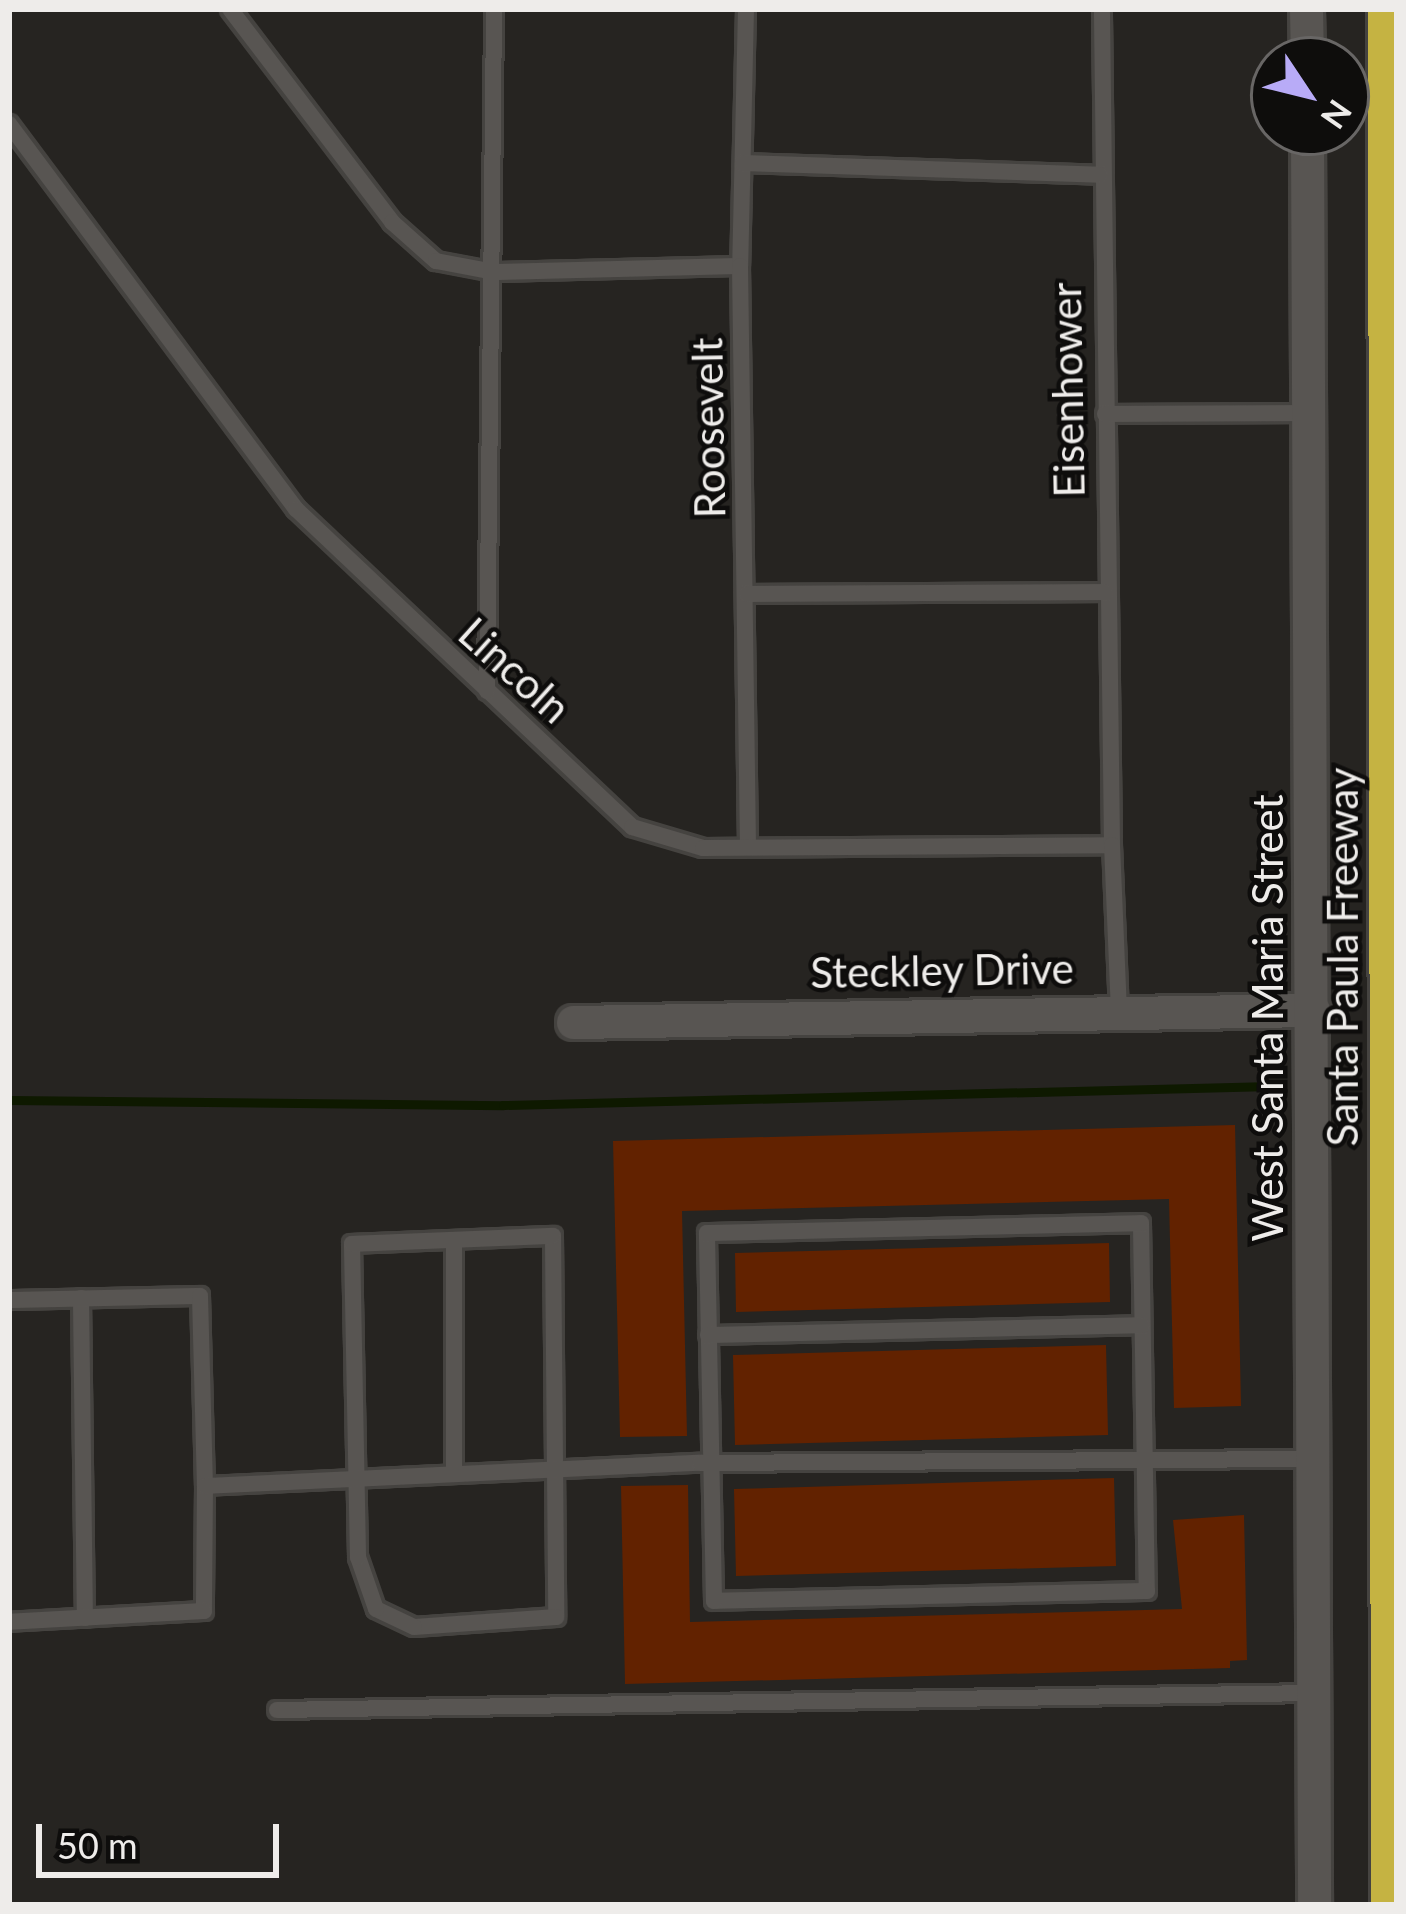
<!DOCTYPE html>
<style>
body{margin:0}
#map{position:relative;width:1406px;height:1914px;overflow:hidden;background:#262421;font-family:Lato,sans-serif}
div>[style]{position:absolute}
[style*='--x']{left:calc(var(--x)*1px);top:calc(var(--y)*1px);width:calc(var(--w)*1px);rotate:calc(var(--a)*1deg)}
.stream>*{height:9px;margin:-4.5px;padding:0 4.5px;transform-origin:4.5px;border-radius:4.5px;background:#0e1900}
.building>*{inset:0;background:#622200}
.roads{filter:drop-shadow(3px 0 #454340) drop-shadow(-3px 0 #454340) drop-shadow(0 3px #454340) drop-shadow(0 -3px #454340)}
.service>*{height:16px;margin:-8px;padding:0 8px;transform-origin:8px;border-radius:8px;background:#585552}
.minor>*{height:33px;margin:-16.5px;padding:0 16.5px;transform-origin:16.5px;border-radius:16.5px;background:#585552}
.tertiary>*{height:33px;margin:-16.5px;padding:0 16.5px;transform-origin:16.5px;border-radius:16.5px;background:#585552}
.motorway>*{height:36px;margin:-18px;padding:0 18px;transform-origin:18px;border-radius:18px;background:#c5b342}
span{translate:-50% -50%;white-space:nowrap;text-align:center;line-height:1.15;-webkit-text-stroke:9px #0e0d0c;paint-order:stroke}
.street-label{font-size:42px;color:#eeecea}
.frame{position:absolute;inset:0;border:12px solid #eeecea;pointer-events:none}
.north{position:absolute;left:1250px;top:36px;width:120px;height:120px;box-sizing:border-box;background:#0e0d0c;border:3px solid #686665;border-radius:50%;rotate:125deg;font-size:33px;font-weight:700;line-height:48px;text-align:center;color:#eeecea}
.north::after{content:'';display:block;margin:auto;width:42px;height:54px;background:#b8abf7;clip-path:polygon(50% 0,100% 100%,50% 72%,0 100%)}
.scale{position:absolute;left:36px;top:1824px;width:243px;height:54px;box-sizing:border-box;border:6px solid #eeecea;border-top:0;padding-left:15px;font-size:36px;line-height:42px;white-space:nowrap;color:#eeecea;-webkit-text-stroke:9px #0e0d0c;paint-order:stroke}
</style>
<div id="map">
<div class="stream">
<div style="--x:9;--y:1100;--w:494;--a:0.6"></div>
<div style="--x:503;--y:1105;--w:772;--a:-1.41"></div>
</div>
<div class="building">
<div style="clip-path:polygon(1235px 1125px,1241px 1406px,1174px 1408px,1169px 1199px,682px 1211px,687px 1436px,620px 1437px,613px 1141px)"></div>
<div style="clip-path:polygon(1109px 1243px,1110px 1302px,736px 1312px,735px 1253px)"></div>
<div style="clip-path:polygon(1106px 1345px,1108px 1435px,735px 1445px,733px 1355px)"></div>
<div style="clip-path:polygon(1114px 1478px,1116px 1566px,736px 1576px,734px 1489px)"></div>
<div style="clip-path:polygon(688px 1485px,690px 1622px,1182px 1609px,1173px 1520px,1244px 1515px,1247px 1660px,1230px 1661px,1230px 1668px,625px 1684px,621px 1486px)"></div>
</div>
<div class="roads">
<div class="service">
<div style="--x:230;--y:9;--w:268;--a:52.7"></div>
<div style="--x:392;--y:222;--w:59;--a:41.6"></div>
<div style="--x:436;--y:261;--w:60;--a:10.6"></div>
<div style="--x:495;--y:272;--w:245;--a:-1.4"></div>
<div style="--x:746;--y:9;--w:257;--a:91.3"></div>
<div style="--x:740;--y:266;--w:579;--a:89.21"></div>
<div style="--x:9;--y:124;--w:480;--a:53.3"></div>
<div style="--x:296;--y:509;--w:463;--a:43.4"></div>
<div style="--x:632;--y:827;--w:74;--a:16.5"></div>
<div style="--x:703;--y:848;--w:409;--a:-0.4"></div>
<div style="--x:1112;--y:845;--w:836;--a:-90.69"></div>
<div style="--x:743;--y:163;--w:357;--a:1.9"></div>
<div style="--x:1105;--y:414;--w:205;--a:-0.3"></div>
<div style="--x:747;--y:594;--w:358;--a:-0.3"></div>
<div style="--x:487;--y:691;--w:682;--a:-89.41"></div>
<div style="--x:1112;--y:845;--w:167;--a:87.6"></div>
<div style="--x:1141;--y:1223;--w:368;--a:89.1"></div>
<div style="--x:1147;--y:1591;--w:433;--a:178.7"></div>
<div style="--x:714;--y:1601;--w:368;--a:-91.1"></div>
<div style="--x:707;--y:1233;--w:434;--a:-1.3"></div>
<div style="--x:553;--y:1236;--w:381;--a:89.5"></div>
<div style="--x:556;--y:1617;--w:142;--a:176"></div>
<div style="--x:414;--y:1627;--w:42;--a:-154.7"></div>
<div style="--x:376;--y:1609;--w:55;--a:-109.1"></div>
<div style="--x:358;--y:1557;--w:313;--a:-91.1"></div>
<div style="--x:352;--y:1244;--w:201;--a:-2.3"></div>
<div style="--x:81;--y:1298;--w:320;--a:89.3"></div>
<div style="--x:9;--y:1300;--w:191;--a:-1.2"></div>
<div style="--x:200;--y:1296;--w:190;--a:88.5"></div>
<div style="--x:205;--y:1486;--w:125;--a:90.5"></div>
<div style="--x:204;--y:1611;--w:195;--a:176.8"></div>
<div style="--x:708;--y:1335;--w:434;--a:-1.3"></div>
<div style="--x:454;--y:1473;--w:233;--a:-90"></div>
<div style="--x:205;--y:1486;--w:496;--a:-2.7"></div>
<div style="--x:700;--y:1463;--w:611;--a:-0.38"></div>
<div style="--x:277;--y:1710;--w:1037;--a:-0.94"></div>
</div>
<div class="minor">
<div style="--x:573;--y:1022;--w:740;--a:-0.93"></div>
</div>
<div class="tertiary">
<div style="--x:1306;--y:9;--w:51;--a:88.9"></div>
<div style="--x:1307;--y:132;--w:1773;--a:89.77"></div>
</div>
<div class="motorway">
<div style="--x:1386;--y:9;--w:1896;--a:89.91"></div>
</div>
</div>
<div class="street-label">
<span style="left:1067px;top:390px;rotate:-91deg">Eisenhower</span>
<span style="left:708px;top:428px;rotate:-91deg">Roosevelt</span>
<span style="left:515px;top:670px;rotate:42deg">Lincoln</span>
<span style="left:1342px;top:957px;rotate:-90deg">Santa Paula Freeway</span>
<span style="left:942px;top:970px;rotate:-1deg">Steckley Drive</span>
<span style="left:1267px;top:1018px;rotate:-90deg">West Santa Maria Street</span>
</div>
<div class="frame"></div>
<div class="north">N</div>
<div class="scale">50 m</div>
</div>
